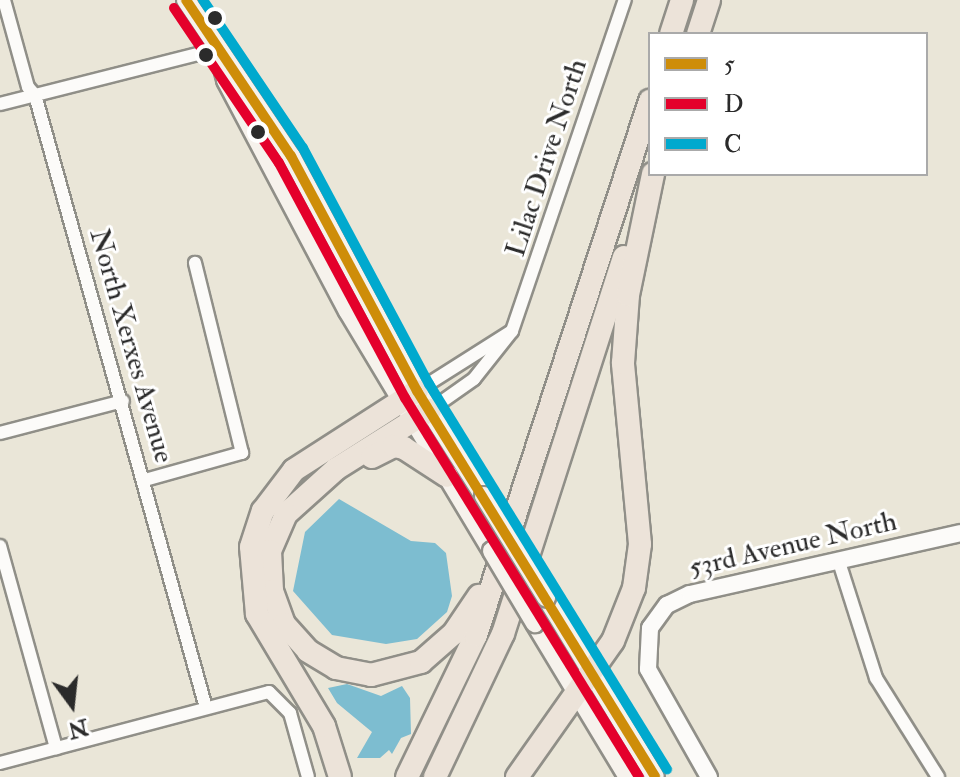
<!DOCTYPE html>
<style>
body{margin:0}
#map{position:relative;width:960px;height:777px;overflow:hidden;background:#eae6d8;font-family:"IM FELL Double Pica",serif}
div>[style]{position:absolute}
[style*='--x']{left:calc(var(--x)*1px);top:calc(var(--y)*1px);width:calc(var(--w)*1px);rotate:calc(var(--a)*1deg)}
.water>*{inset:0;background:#7dbdd0}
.roads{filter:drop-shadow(2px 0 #908f88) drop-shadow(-2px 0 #908f88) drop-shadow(0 2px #908f88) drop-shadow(0 -2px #908f88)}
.minor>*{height:12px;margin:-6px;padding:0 6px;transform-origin:6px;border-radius:6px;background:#fcfbf9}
.tertiary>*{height:16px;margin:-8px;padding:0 8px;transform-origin:8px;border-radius:8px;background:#fcfbf9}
.secondary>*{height:18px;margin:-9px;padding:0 9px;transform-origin:9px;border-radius:9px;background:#f6f2ec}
.motorway>*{height:22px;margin:-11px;padding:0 11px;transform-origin:11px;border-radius:11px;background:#ece3d9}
.bridges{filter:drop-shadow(2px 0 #908f88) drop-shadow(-2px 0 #908f88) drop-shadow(0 2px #908f88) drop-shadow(0 -2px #908f88)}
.secondary-bridge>*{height:18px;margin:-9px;padding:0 9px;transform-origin:9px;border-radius:9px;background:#f6f2ec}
.bus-1>*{height:10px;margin:-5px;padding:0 5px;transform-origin:5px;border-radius:5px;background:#ce8d09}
.bus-2>*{height:10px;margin:-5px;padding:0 5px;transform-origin:5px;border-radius:5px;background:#e4002b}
.bus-3>*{height:10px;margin:-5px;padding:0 5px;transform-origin:5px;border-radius:5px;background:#00a9ce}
.dots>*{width:22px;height:22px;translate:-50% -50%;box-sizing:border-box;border:4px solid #fff;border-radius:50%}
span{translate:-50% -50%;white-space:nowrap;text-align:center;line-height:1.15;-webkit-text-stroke:6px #fff;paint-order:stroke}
.street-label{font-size:28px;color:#2b2b2b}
.legend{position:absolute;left:648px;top:32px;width:280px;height:144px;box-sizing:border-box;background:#fff;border:2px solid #aaa;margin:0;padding:10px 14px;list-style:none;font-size:24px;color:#2b2b2b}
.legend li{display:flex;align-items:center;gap:16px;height:40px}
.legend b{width:40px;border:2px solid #aaa}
.north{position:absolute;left:32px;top:665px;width:80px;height:80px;-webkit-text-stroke:6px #fff;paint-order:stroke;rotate:165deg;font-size:22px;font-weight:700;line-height:32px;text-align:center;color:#2b2b2b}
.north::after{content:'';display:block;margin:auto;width:28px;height:36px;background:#2b2b2b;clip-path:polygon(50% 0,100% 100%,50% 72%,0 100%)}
</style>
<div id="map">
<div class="water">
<div style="clip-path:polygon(339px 499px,411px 541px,435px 543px,446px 553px,452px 596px,447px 612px,417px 639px,386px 644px,332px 635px,293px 591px,305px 532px)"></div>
<div style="clip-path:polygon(347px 684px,381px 696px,402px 686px,410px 698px,411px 734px,401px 738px,392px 754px,389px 750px,380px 758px,357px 758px,372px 732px,337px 703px,328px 688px)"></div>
</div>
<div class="roads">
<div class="minor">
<div style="--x:4;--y:0;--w:90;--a:74.6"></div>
<div style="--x:28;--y:87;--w:11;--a:49"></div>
<div style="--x:35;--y:95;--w:636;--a:74.41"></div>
<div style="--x:0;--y:104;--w:225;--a:-14.2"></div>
<div style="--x:512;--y:331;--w:350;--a:-71.2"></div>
<div style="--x:417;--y:391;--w:112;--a:-32.3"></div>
<div style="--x:512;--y:331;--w:61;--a:128.4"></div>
<div style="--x:474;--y:379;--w:54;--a:144.8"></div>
<div style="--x:0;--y:433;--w:127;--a:-14.6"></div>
<div style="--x:145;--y:480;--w:101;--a:-15.6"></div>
<div style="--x:242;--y:453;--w:196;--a:-103.9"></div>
<div style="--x:0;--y:546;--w:210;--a:74.5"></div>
<div style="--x:839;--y:562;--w:122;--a:72.3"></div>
<div style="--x:876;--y:678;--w:117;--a:57.9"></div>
<div style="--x:0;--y:763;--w:278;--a:-14.8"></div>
<div style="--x:269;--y:692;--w:30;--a:45"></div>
<div style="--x:290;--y:713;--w:66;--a:74.3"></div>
</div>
<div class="tertiary">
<div style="--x:709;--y:777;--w:124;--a:-119.5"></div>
<div style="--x:648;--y:669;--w:41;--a:-87.2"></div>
<div style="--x:650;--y:628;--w:29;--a:-54"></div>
<div style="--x:667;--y:605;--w:25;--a:-26"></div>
<div style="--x:690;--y:594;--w:277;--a:-12.7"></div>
</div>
<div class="secondary">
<div style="--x:186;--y:0;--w:188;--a:56.1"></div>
<div style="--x:291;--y:156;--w:267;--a:61.8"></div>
<div style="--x:417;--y:391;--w:125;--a:57.5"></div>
<div style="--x:220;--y:57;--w:24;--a:75"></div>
<div style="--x:226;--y:80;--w:261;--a:62.2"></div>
<div style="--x:348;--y:311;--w:280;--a:59"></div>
<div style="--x:546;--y:597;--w:210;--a:58.8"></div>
<div style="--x:535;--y:623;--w:180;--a:58.9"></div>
</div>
<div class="motorway">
<div style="--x:671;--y:34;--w:36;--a:-72"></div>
<div style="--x:698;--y:34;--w:36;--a:-72"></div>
<div style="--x:430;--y:410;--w:111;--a:147.9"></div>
<div style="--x:336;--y:469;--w:67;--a:138"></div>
<div style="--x:286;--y:514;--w:40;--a:113.4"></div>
<div style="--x:270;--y:551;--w:40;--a:87.1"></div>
<div style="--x:272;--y:591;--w:35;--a:70"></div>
<div style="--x:284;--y:624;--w:36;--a:48"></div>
<div style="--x:308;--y:651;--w:33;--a:31"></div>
<div style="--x:336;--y:668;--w:36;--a:11"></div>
<div style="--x:371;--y:675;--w:52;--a:-14.6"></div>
<div style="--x:421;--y:662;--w:44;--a:-41.3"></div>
<div style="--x:454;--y:633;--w:45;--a:-56"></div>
<div style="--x:372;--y:457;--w:25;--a:-27"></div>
<div style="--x:394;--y:446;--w:10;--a:11"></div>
<div style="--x:404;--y:448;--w:51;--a:33.1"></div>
<div style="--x:340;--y:777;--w:53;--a:-107.4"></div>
<div style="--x:324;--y:726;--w:131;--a:-120.9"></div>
<div style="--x:257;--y:614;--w:67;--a:-95.1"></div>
<div style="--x:251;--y:547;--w:38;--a:-72"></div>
<div style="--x:263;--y:511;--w:51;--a:-52.9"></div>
<div style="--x:294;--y:470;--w:146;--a:-32.7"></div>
<div style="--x:407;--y:777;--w:158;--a:-64.1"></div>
<div style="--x:476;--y:635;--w:562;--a:-71.95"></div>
<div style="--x:435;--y:777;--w:158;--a:-64.6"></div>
<div style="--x:503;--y:634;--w:396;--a:-72.2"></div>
<div style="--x:517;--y:777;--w:166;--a:-54.8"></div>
<div style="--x:613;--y:641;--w:57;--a:-68.4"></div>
<div style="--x:634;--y:588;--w:44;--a:-82.2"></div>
<div style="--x:640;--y:544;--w:182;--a:-95.4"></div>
<div style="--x:623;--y:363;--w:68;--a:-85.8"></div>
<div style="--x:628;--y:295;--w:124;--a:-78.3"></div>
</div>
</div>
<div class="bridges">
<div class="secondary-bridge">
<div style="--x:484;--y:496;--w:119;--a:58.5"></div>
<div style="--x:492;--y:551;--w:84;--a:59.2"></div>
</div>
</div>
<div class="bus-1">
<div style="--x:186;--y:0;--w:188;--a:56.1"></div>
<div style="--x:291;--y:156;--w:267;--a:61.8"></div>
<div style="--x:417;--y:391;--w:453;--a:58.3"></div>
</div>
<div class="bus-2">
<div style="--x:174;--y:8;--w:187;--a:55.9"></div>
<div style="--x:279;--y:163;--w:267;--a:61.8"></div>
<div style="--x:405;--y:398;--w:445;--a:58.3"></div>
</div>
<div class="bus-3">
<div style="--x:203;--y:0;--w:179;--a:56"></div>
<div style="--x:303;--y:148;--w:268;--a:61.9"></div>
<div style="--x:429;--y:384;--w:453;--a:58.3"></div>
</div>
<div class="dots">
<div style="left:215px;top:18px;background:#2b2b2b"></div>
<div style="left:206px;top:55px;background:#2b2b2b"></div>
<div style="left:258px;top:132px;background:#2b2b2b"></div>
</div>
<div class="street-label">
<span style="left:547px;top:158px;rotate:-72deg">Lilac Drive North</span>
<span style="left:131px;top:346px;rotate:74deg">North Xerxes Avenue</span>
<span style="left:793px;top:545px;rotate:-13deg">53rd Avenue North</span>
</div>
<ul class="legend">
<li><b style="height:10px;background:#ce8d09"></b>5</li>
<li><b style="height:10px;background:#e4002b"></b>D</li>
<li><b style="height:10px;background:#00a9ce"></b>C</li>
</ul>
<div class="north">N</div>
</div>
